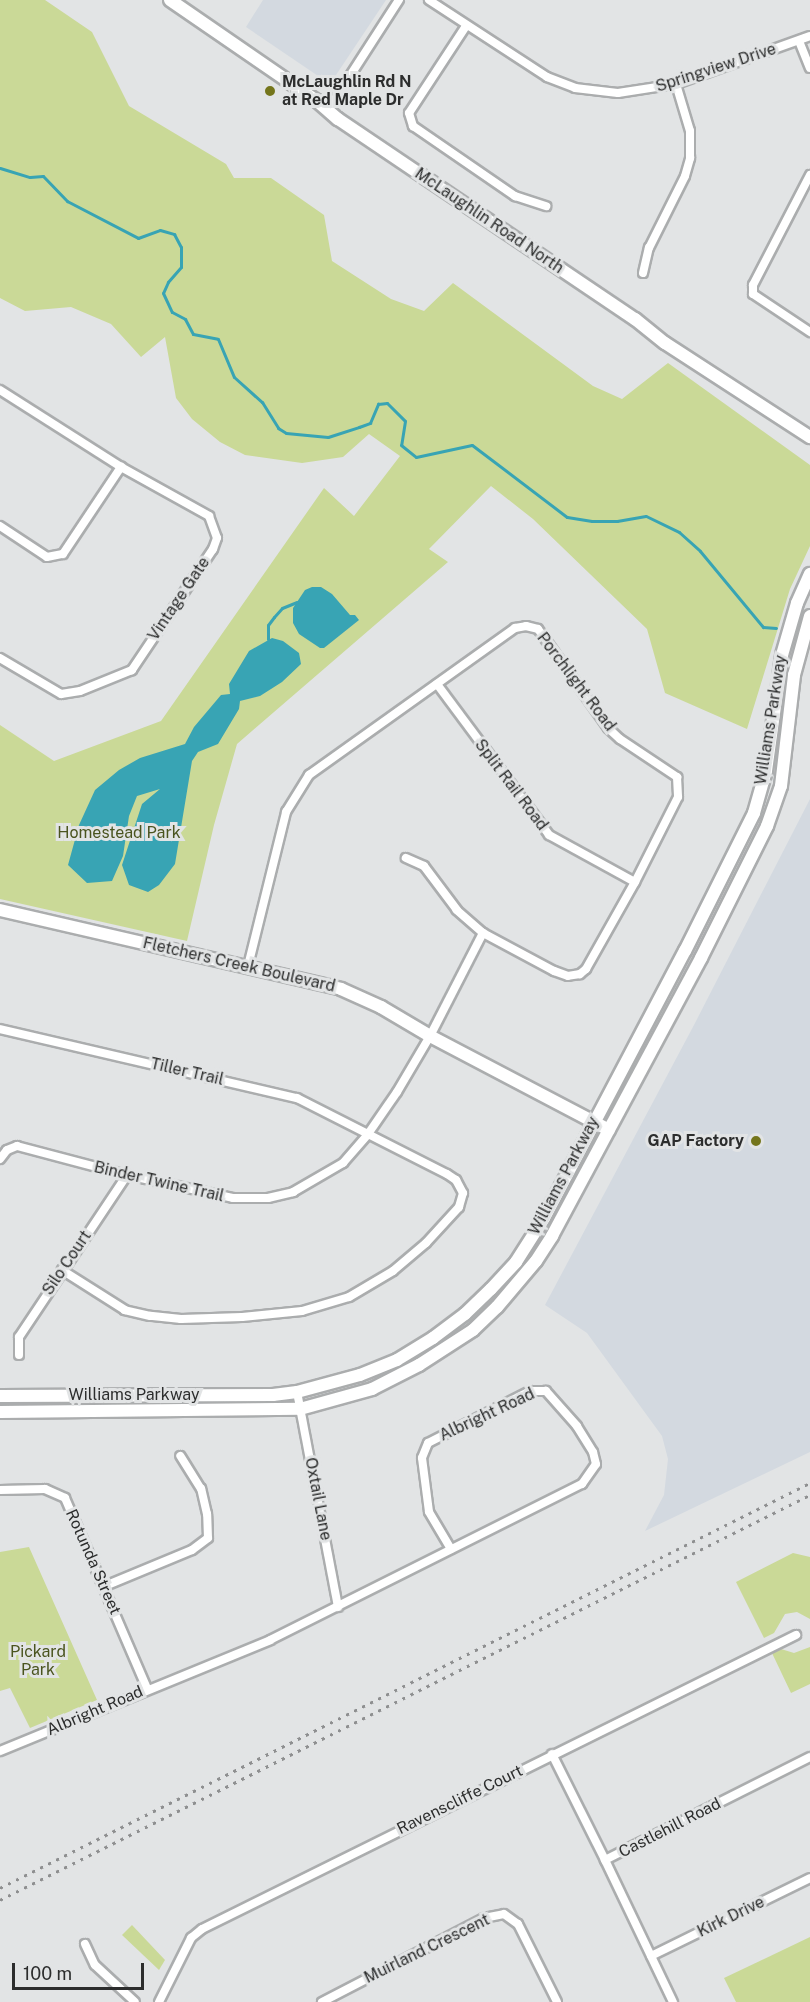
<!DOCTYPE html>
<style>
body{margin:0}
#map{position:relative;width:810px;height:2002px;overflow:hidden;background:#e2e4e5;font-family:"Public Sans",sans-serif}
div>[style]{position:absolute}
[style*='--x']{left:calc(var(--x)*1px);top:calc(var(--y)*1px);width:calc(var(--w)*1px);rotate:calc(var(--a)*1deg)}
.built>*{inset:0;background:#d3d9e0}
.green>*{inset:0;background:#cad997}
.water>*{inset:0;background:#38a4b4}
.stream>*{height:3px;margin:-1.5px;padding:0 1.5px;transform-origin:1.5px;border-radius:1.5px;background:#38a4b4}
.roads{filter:drop-shadow(2px 0 #abadae) drop-shadow(-2px 0 #abadae) drop-shadow(0 2px #abadae) drop-shadow(0 -2px #abadae)}
.street>*{height:8px;margin:-4px;padding:0 4px;transform-origin:4px;border-radius:4px;background:#fff}
.secondary>*{height:12px;margin:-6px;padding:0 6px;transform-origin:6px;border-radius:6px;background:#fff}
.rail>*{height:3px;margin-top:-1.5px;transform-origin:0;background:repeating-linear-gradient(90deg,#8e8f90 0 3px,transparent 0 9px)}
.dots>*{width:16px;height:16px;translate:-50% -50%;box-sizing:border-box;border:3px solid #e2e4e5;border-radius:50%}
span{translate:-50% -50%;white-space:nowrap;text-align:center;line-height:1.15;-webkit-text-stroke:6px #e2e4e5;paint-order:stroke}
.street-label{font-size:16px;color:#2c2d2d}
.poi-label{font-size:16px;color:#2c2d2d;font-weight:700}
.left{translate:0 -50%;text-align:left}
.right{translate:-100% -50%;text-align:right}
.park-label{font-size:16px;color:#4a541f}
.scale{position:absolute;left:12px;top:1963px;width:132px;height:27px;box-sizing:border-box;border:3px solid #2c2d2d;border-top:0;padding-left:8px;font-size:18px;line-height:21px;white-space:nowrap;color:#2c2d2d;-webkit-text-stroke:4px #e2e4e5;paint-order:stroke}
</style>
<div id="map">
<div class="built">
<div style="clip-path:polygon(263px 0,386px 0,330px 84px,246px 27px)"></div>
<div style="clip-path:polygon(810px 799px,810px 1452px,645px 1531px,664px 1495px,668px 1459px,662px 1436px,587px 1333px,545px 1305px,694px 1025px)"></div>
</div>
<div class="green">
<div style="clip-path:polygon(0 0,45px 0,92px 32px,129px 106px,226px 164px,234px 178px,271px 178px,324px 215px,332px 261px,391px 299px,424px 311px,453px 283px,593px 386px,622px 399px,668px 363px,810px 465px,810px 546px,790px 589px,747px 729px,665px 693px,647px 629px,533px 519px,491px 486px,429px 549px,448px 562px,237px 744px,214px 825px,187px 941px,0 899px,0 725px,54px 761px,161px 721px,324px 488px,354px 516px,400px 456px,369px 434px,343px 457px,302px 463px,245px 455px,220px 442px,192px 419px,176px 398px,165px 337px,141px 357px,111px 324px,71px 307px,25px 311px,0 298px)"></div>
<div style="clip-path:polygon(29px 1547px,97px 1700px,30px 1728px,10px 1688px,0 1691px,0 1552px)"></div>
<div style="clip-path:polygon(793px 1553px,810px 1557px,810px 1619px,797px 1612px,785px 1614px,774px 1633px,764px 1638px,736px 1582px)"></div>
<div style="clip-path:polygon(810px 1647px,810px 1684px,791px 1693px,772px 1653px,781px 1649px,794px 1653px)"></div>
<div style="clip-path:polygon(132px 1925px,165px 1960px,159px 1970px,122px 1935px)"></div>
<div style="clip-path:polygon(810px 1937px,810px 2002px,736px 2002px,724px 1978px)"></div>
</div>
<div class="water">
<div style="clip-path:polygon(312px 587px,321px 587px,332px 594px,350px 615px,355px 615px,359px 620px,324px 648px,320px 648px,299px 634px,293px 623px,293px 608px,305px 590px)"></div>
<div style="clip-path:polygon(272px 638px,283px 641px,299px 653px,301px 664px,282px 682px,260px 696px,240px 701px,239px 709px,218px 744px,198px 752px,192px 761px,175px 864px,159px 885px,148px 892px,129px 885px,122px 865px,142px 804px,160px 789px,137px 796px,129px 816px,123px 856px,112px 881px,87px 883px,68px 865px,79px 825px,95px 790px,119px 770px,140px 758px,185px 744px,194px 727px,221px 695px,230px 694px,229px 684px,249px 651px)"></div>
</div>
<div class="stream">
<div style="--x:0;--y:168;--w:31;--a:17"></div>
<div style="--x:30;--y:177;--w:13;--a:-4"></div>
<div style="--x:43;--y:176;--w:35;--a:46"></div>
<div style="--x:67;--y:201;--w:80;--a:27.5"></div>
<div style="--x:138;--y:238;--w:23;--a:-20"></div>
<div style="--x:160;--y:230;--w:15;--a:16"></div>
<div style="--x:174;--y:234;--w:15;--a:62"></div>
<div style="--x:181;--y:247;--w:20;--a:90"></div>
<div style="--x:181;--y:267;--w:20;--a:131"></div>
<div style="--x:168;--y:282;--w:12;--a:114"></div>
<div style="--x:163;--y:293;--w:21;--a:65"></div>
<div style="--x:172;--y:312;--w:15;--a:28"></div>
<div style="--x:185;--y:319;--w:17;--a:62"></div>
<div style="--x:193;--y:334;--w:25;--a:11"></div>
<div style="--x:218;--y:339;--w:41;--a:67.2"></div>
<div style="--x:234;--y:377;--w:38;--a:42"></div>
<div style="--x:262;--y:402;--w:31;--a:58"></div>
<div style="--x:278;--y:428;--w:9;--a:32"></div>
<div style="--x:286;--y:433;--w:42;--a:5.4"></div>
<div style="--x:328;--y:437;--w:33;--a:-18"></div>
<div style="--x:359;--y:427;--w:12;--a:-20"></div>
<div style="--x:370;--y:423;--w:21;--a:-67"></div>
<div style="--x:378;--y:404;--w:9;--a:-6"></div>
<div style="--x:387;--y:403;--w:25;--a:45"></div>
<div style="--x:405;--y:421;--w:24;--a:99"></div>
<div style="--x:401;--y:445;--w:19;--a:39"></div>
<div style="--x:416;--y:457;--w:57;--a:-12.1"></div>
<div style="--x:472;--y:445;--w:119;--a:37.2"></div>
<div style="--x:567;--y:517;--w:25;--a:9"></div>
<div style="--x:592;--y:521;--w:25;--a:0"></div>
<div style="--x:617;--y:521;--w:29;--a:-10"></div>
<div style="--x:646;--y:516;--w:37;--a:26"></div>
<div style="--x:679;--y:532;--w:28;--a:42"></div>
<div style="--x:700;--y:551;--w:99;--a:50.3"></div>
<div style="--x:763;--y:627;--w:13;--a:4"></div>
<div style="--x:268;--y:639;--w:14;--a:-90"></div>
<div style="--x:268;--y:625;--w:10;--a:-53"></div>
<div style="--x:274;--y:617;--w:12;--a:-48"></div>
<div style="--x:282;--y:608;--w:16;--a:-22"></div>
</div>
<div class="roads">
<div class="street">
<div style="--x:429;--y:0;--w:141;--a:33.1"></div>
<div style="--x:547;--y:77;--w:30;--a:21"></div>
<div style="--x:575;--y:88;--w:43;--a:6.6"></div>
<div style="--x:618;--y:93;--w:59;--a:-8.8"></div>
<div style="--x:676;--y:84;--w:142;--a:-19.7"></div>
<div style="--x:466;--y:26;--w:104;--a:123.2"></div>
<div style="--x:409;--y:113;--w:14;--a:73"></div>
<div style="--x:413;--y:126;--w:124;--a:34.5"></div>
<div style="--x:515;--y:196;--w:33;--a:18"></div>
<div style="--x:799;--y:41;--w:29;--a:68"></div>
<div style="--x:328;--y:110;--w:131;--a:-57.2"></div>
<div style="--x:810;--y:175;--w:124;--a:117.4"></div>
<div style="--x:753;--y:285;--w:9;--a:90"></div>
<div style="--x:753;--y:294;--w:69;--a:33.7"></div>
<div style="--x:643;--y:273;--w:26;--a:-77"></div>
<div style="--x:649;--y:248;--w:80;--a:-63.4"></div>
<div style="--x:685;--y:176;--w:19;--a:-74"></div>
<div style="--x:690;--y:158;--w:27;--a:-90"></div>
<div style="--x:690;--y:131;--w:49;--a:-106.6"></div>
<div style="--x:0;--y:390;--w:143;--a:32.5"></div>
<div style="--x:121;--y:467;--w:101;--a:29.1"></div>
<div style="--x:209;--y:516;--w:23;--a:70"></div>
<div style="--x:217;--y:538;--w:12;--a:110"></div>
<div style="--x:213;--y:549;--w:146;--a:123.8"></div>
<div style="--x:132;--y:670;--w:56;--a:158"></div>
<div style="--x:80;--y:691;--w:19;--a:171"></div>
<div style="--x:61;--y:694;--w:71;--a:-149.5"></div>
<div style="--x:0;--y:526;--w:56;--a:33.4"></div>
<div style="--x:47;--y:557;--w:16;--a:-11"></div>
<div style="--x:63;--y:554;--w:105;--a:-56.3"></div>
<div style="--x:437;--y:684;--w:188;--a:53.4"></div>
<div style="--x:549;--y:835;--w:98;--a:28.7"></div>
<div style="--x:248;--y:966;--w:159;--a:-76.1"></div>
<div style="--x:286;--y:812;--w:44;--a:-58.1"></div>
<div style="--x:309;--y:775;--w:253;--a:-35.5"></div>
<div style="--x:515;--y:628;--w:11;--a:-10"></div>
<div style="--x:526;--y:626;--w:12;--a:14"></div>
<div style="--x:538;--y:629;--w:121;--a:54.7"></div>
<div style="--x:608;--y:728;--w:16;--a:43"></div>
<div style="--x:620;--y:739;--w:69;--a:33.7"></div>
<div style="--x:677;--y:777;--w:20;--a:87"></div>
<div style="--x:678;--y:797;--w:95;--a:116.8"></div>
<div style="--x:635;--y:882;--w:100;--a:119.4"></div>
<div style="--x:586;--y:969;--w:8;--a:140"></div>
<div style="--x:580;--y:974;--w:12;--a:171"></div>
<div style="--x:568;--y:976;--w:15;--a:-160"></div>
<div style="--x:554;--y:971;--w:81;--a:-151.8"></div>
<div style="--x:483;--y:933;--w:35;--a:-139"></div>
<div style="--x:457;--y:910;--w:55;--a:-126.9"></div>
<div style="--x:424;--y:866;--w:20;--a:-156"></div>
<div style="--x:0;--y:1029;--w:305;--a:13.1"></div>
<div style="--x:297;--y:1098;--w:168;--a:26.9"></div>
<div style="--x:447;--y:1174;--w:11;--a:34"></div>
<div style="--x:456;--y:1180;--w:15;--a:62"></div>
<div style="--x:463;--y:1193;--w:15;--a:106"></div>
<div style="--x:459;--y:1207;--w:49;--a:132.5"></div>
<div style="--x:426;--y:1243;--w:43;--a:139.7"></div>
<div style="--x:393;--y:1271;--w:51;--a:149.4"></div>
<div style="--x:349;--y:1297;--w:49;--a:163.4"></div>
<div style="--x:302;--y:1311;--w:60;--a:174.3"></div>
<div style="--x:242;--y:1317;--w:61;--a:178.1"></div>
<div style="--x:181;--y:1319;--w:31;--a:-174"></div>
<div style="--x:150;--y:1316;--w:26;--a:-167"></div>
<div style="--x:125;--y:1310;--w:75;--a:-147.6"></div>
<div style="--x:0;--y:1159;--w:11;--a:-52"></div>
<div style="--x:7;--y:1150;--w:11;--a:-22"></div>
<div style="--x:17;--y:1146;--w:114;--a:14.8"></div>
<div style="--x:127;--y:1175;--w:108;--a:12.2"></div>
<div style="--x:233;--y:1198;--w:35;--a:0"></div>
<div style="--x:268;--y:1198;--w:26;--a:-13"></div>
<div style="--x:293;--y:1192;--w:58;--a:-30.1"></div>
<div style="--x:343;--y:1163;--w:38;--a:-49"></div>
<div style="--x:368;--y:1134;--w:51;--a:-55.4"></div>
<div style="--x:397;--y:1092;--w:65;--a:-59.5"></div>
<div style="--x:430;--y:1036;--w:116;--a:-62.8"></div>
<div style="--x:19;--y:1355;--w:18;--a:-90"></div>
<div style="--x:19;--y:1337;--w:195;--a:-56.3"></div>
<div style="--x:297;--y:1392;--w:219;--a:79.2"></div>
<div style="--x:0;--y:1490;--w:45;--a:-1.3"></div>
<div style="--x:45;--y:1489;--w:22;--a:24"></div>
<div style="--x:65;--y:1498;--w:207;--a:66.7"></div>
<div style="--x:105;--y:1586;--w:94;--a:-22.5"></div>
<div style="--x:192;--y:1550;--w:20;--a:-37"></div>
<div style="--x:208;--y:1538;--w:24;--a:-92"></div>
<div style="--x:207;--y:1514;--w:26;--a:-103"></div>
<div style="--x:201;--y:1489;--w:39;--a:-122"></div>
<div style="--x:0;--y:1751;--w:292;--a:-22.3"></div>
<div style="--x:270;--y:1640;--w:349;--a:-26.6"></div>
<div style="--x:582;--y:1484;--w:24;--a:-55"></div>
<div style="--x:596;--y:1464;--w:12;--a:-104"></div>
<div style="--x:593;--y:1452;--w:31;--a:-122"></div>
<div style="--x:577;--y:1426;--w:47;--a:-131.5"></div>
<div style="--x:546;--y:1391;--w:16;--a:180"></div>
<div style="--x:530;--y:1391;--w:114;--a:153"></div>
<div style="--x:428;--y:1443;--w:16;--a:112"></div>
<div style="--x:422;--y:1458;--w:54;--a:82.6"></div>
<div style="--x:429;--y:1512;--w:43;--a:59.3"></div>
<div style="--x:552;--y:1754;--w:119;--a:63.4"></div>
<div style="--x:85;--y:1944;--w:23;--a:65"></div>
<div style="--x:95;--y:1965;--w:54;--a:42.8"></div>
<div style="--x:651;--y:1956;--w:177;--a:-26.1"></div>
<div style="--x:159;--y:2002;--w:72;--a:-63.4"></div>
<div style="--x:191;--y:1938;--w:14;--a:-39"></div>
<div style="--x:202;--y:1929;--w:663;--a:-26.33"></div>
<div style="--x:322;--y:2002;--w:182;--a:-27.4"></div>
<div style="--x:484;--y:1918;--w:20;--a:-11"></div>
<div style="--x:504;--y:1914;--w:17;--a:36"></div>
<div style="--x:518;--y:1924;--w:87;--a:63.4"></div>
<div style="--x:673;--y:2002;--w:157;--a:-115.6"></div>
<div style="--x:605;--y:1860;--w:229;--a:-26.7"></div>
</div>
<div class="secondary">
<div style="--x:170;--y:0;--w:178;--a:34.5"></div>
<div style="--x:317;--y:101;--w:28;--a:41"></div>
<div style="--x:338;--y:119;--w:358;--a:34"></div>
<div style="--x:635;--y:319;--w:38;--a:39"></div>
<div style="--x:665;--y:343;--w:173;--a:33"></div>
<div style="--x:0;--y:910;--w:350;--a:13"></div>
<div style="--x:341;--y:989;--w:44;--a:24.2"></div>
<div style="--x:381;--y:1007;--w:57;--a:30.6"></div>
<div style="--x:430;--y:1036;--w:202;--a:27.7"></div>
<div style="--x:0;--y:1396;--w:273;--a:-0.2"></div>
<div style="--x:273;--y:1395;--w:24;--a:-7"></div>
<div style="--x:297;--y:1392;--w:65;--a:-15.1"></div>
<div style="--x:360;--y:1375;--w:40;--a:-22"></div>
<div style="--x:397;--y:1360;--w:42;--a:-31.4"></div>
<div style="--x:433;--y:1338;--w:40;--a:-37"></div>
<div style="--x:465;--y:1314;--w:36;--a:-44"></div>
<div style="--x:491;--y:1289;--w:37;--a:-47"></div>
<div style="--x:516;--y:1262;--w:52;--a:-57.5"></div>
<div style="--x:544;--y:1218;--w:302;--a:-62.2"></div>
<div style="--x:685;--y:951;--w:154;--a:-63.4"></div>
<div style="--x:754;--y:813;--w:44;--a:-74.1"></div>
<div style="--x:766;--y:771;--w:117;--a:-82.1"></div>
<div style="--x:782;--y:655;--w:54;--a:-73.9"></div>
<div style="--x:797;--y:603;--w:32;--a:-66"></div>
<div style="--x:0;--y:1412;--w:300;--a:-0.6"></div>
<div style="--x:300;--y:1409;--w:75;--a:-15.5"></div>
<div style="--x:372;--y:1389;--w:53;--a:-27.1"></div>
<div style="--x:419;--y:1365;--w:64;--a:-32.9"></div>
<div style="--x:473;--y:1330;--w:33;--a:-44"></div>
<div style="--x:497;--y:1307;--w:60;--a:-49.7"></div>
<div style="--x:536;--y:1261;--w:30;--a:-57"></div>
<div style="--x:552;--y:1236;--w:315;--a:-61.8"></div>
<div style="--x:701;--y:958;--w:148;--a:-63.4"></div>
<div style="--x:767;--y:826;--w:42;--a:-70.7"></div>
<div style="--x:781;--y:786;--w:112;--a:-83.3"></div>
<div style="--x:794;--y:675;--w:61;--a:-74.8"></div>
</div>
</div>
<div class="rail">
<div style="--x:0;--y:1888;--w:906;--a:-26.57"></div>
<div style="--x:0;--y:1900;--w:906;--a:-26.57"></div>
</div>
<div class="dots">
<div style="left:270px;top:91px;background:#74751b"></div>
<div style="left:756px;top:1141px;background:#74751b"></div>
</div>
<div class="street-label">
<span style="left:716px;top:68px;rotate:-18deg">Springview Drive</span>
<span style="left:489px;top:221px;rotate:34deg">McLaughlin Road North</span>
<span style="left:179px;top:599px;rotate:-56deg">Vintage Gate</span>
<span style="left:576px;top:682px;rotate:53deg">Porchlight Road</span>
<span style="left:771px;top:720px;rotate:-81deg">Williams Parkway</span>
<span style="left:511px;top:785px;rotate:53deg">Split Rail Road</span>
<span style="left:239px;top:965px;rotate:13deg">Fletchers Creek Boulevard</span>
<span style="left:187px;top:1072px;rotate:13deg">Tiller Trail</span>
<span style="left:564px;top:1176px;rotate:-62deg">Williams Parkway</span>
<span style="left:159px;top:1182px;rotate:13deg">Binder Twine Trail</span>
<span style="left:67px;top:1263px;rotate:-56deg">Silo Court</span>
<span style="left:134px;top:1395px">Williams Parkway</span>
<span style="left:487px;top:1415px;rotate:-25deg">Albright Road</span>
<span style="left:318px;top:1499px;rotate:79deg">Oxtail Lane</span>
<span style="left:93px;top:1562px;rotate:66deg">Rotunda Street</span>
<span style="left:95px;top:1711px;rotate:-23deg">Albright Road</span>
<span style="left:460px;top:1800px;rotate:-26deg">Ravenscliffe Court</span>
<span style="left:670px;top:1828px;rotate:-27deg">Castlehill Road</span>
<span style="left:731px;top:1917px;rotate:-26deg">Kirk Drive</span>
<span style="left:427px;top:1949px;rotate:-26deg">Muirland Crescent</span>
</div>
<div class="poi-label">
<span class="left" style="left:282px;top:91px">McLaughlin Rd N<br>at Red Maple Dr</span>
<span class="right" style="left:744px;top:1141px">GAP Factory</span>
</div>
<div class="park-label">
<span style="left:119px;top:833px">Homestead Park</span>
<span style="left:38px;top:1661px">Pickard<br>Park</span>
</div>
<div class="scale">100 m</div>
</div>
